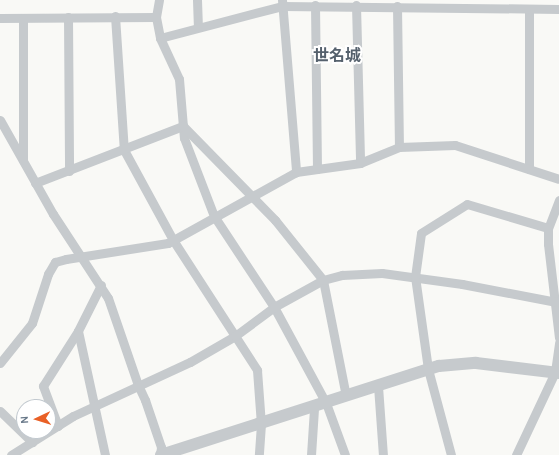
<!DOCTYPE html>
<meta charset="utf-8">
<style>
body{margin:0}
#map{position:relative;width:559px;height:455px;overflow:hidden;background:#f9f9f6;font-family:Karla,"Noto Sans JP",sans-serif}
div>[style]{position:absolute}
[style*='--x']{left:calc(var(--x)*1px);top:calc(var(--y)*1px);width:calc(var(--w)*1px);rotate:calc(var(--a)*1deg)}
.minor>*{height:9px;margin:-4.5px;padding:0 4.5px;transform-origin:4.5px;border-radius:4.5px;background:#c6cacd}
.tertiary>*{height:12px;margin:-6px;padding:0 6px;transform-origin:6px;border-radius:6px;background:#c6cacd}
span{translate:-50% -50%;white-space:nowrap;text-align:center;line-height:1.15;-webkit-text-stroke:4px #fff;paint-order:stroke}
.quarter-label{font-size:16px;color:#55616d;font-weight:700}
.north{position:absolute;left:16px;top:399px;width:40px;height:40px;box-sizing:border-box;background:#fff;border:1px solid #c2c9cf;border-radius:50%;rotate:266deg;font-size:11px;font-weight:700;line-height:16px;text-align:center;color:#677788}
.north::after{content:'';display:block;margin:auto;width:14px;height:18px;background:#e96026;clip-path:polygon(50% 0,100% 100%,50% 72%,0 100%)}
</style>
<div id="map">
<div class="minor">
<div style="--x:159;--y:0;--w:17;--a:100"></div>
<div style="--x:156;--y:17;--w:21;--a:79"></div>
<div style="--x:160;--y:38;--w:45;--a:65.1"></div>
<div style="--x:179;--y:79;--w:59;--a:85.2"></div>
<div style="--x:184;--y:138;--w:84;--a:69"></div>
<div style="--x:214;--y:216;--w:109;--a:56.6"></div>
<div style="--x:274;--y:307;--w:109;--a:61.6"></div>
<div style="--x:326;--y:403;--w:55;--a:69.9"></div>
<div style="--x:197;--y:0;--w:27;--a:88"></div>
<div style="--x:282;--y:0;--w:173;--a:85.3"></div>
<div style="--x:315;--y:5;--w:164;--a:89.3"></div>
<div style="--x:356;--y:5;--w:158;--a:88.5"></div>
<div style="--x:397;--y:6;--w:141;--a:89.2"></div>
<div style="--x:529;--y:9;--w:160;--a:90"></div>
<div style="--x:115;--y:16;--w:134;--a:86.2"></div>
<div style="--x:124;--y:150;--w:102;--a:61.4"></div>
<div style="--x:173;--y:240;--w:155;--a:57.1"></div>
<div style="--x:257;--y:370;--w:54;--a:85.8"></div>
<div style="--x:261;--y:424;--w:31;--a:94"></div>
<div style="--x:68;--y:17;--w:154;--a:89.6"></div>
<div style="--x:0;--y:18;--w:156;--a:-0.4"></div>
<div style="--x:160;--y:38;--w:126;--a:-14.7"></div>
<div style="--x:282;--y:6;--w:277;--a:0.6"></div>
<div style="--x:0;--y:120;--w:108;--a:60.6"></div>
<div style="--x:53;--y:214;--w:100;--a:56.8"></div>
<div style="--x:108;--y:298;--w:92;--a:71"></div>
<div style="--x:138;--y:385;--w:17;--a:65"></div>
<div style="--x:145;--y:400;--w:50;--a:71.2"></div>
<div style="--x:161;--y:447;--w:8;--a:97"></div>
<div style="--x:23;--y:160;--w:142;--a:-90"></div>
<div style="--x:35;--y:183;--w:159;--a:-21.1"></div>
<div style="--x:183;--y:126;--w:132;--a:45.6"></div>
<div style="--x:275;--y:220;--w:77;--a:51.3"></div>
<div style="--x:323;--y:280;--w:118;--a:78.8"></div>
<div style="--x:559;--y:200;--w:30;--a:111"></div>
<div style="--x:548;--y:228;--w:16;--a:90"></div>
<div style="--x:548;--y:244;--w:94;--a:83.3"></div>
<div style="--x:101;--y:285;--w:51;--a:116.6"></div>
<div style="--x:78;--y:331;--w:127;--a:77.7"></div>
<div style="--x:0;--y:363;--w:51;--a:-51.3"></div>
<div style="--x:32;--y:323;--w:52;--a:-71.9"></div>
<div style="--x:48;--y:274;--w:14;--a:-60"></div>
<div style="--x:55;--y:262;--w:11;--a:-15"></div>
<div style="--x:66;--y:259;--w:103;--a:-8.9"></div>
<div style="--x:168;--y:243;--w:146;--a:-29"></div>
<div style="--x:296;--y:172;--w:65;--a:-8"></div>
<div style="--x:360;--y:163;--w:42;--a:-22.3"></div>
<div style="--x:399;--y:147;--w:56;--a:-2"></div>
<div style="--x:455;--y:145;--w:109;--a:18.1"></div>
<div style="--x:378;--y:386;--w:69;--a:85.9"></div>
<div style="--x:0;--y:411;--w:45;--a:44.1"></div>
<div style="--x:58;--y:426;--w:43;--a:-110.6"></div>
<div style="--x:43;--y:386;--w:65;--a:-57.5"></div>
<div style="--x:11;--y:455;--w:73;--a:-32.2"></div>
<div style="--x:73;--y:416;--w:129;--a:-24.8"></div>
<div style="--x:190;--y:362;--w:52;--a:-30"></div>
<div style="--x:235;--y:336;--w:49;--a:-36.6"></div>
<div style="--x:274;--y:307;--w:56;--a:-28.9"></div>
<div style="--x:323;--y:280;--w:20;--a:-15"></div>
<div style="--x:342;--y:275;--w:40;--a:-2.9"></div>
<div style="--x:382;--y:273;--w:81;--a:7.8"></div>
<div style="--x:462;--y:284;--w:96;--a:10.8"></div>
<div style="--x:311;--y:455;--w:47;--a:-86.3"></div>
<div style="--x:451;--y:455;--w:89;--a:-105"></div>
<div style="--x:428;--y:369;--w:93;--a:-98"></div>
<div style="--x:415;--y:277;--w:44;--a:-82.2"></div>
<div style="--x:421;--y:233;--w:54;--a:-32.2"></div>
<div style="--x:467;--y:204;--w:84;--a:16.5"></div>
<div style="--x:516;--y:455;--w:92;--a:-64.8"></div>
<div style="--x:555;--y:372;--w:30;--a:-82"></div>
</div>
<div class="tertiary">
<div style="--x:161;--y:455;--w:292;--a:-17.8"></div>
<div style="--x:439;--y:366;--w:37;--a:-5"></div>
<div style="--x:476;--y:363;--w:84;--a:6.9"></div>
</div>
<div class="quarter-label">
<span style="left:337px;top:56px">世名城</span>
</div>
<div class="north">N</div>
</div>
